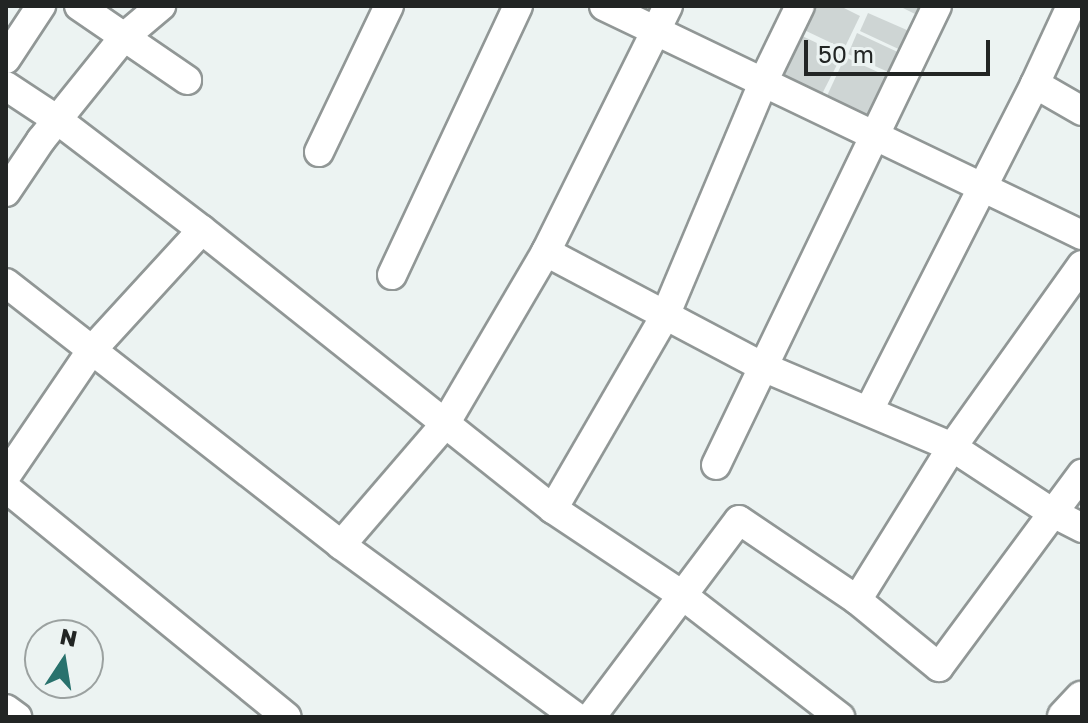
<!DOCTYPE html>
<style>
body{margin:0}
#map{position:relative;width:1088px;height:723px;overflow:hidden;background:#ecf3f2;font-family:"Golos Text",sans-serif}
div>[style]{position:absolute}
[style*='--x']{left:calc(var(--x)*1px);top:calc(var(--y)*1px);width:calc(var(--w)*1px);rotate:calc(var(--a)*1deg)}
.building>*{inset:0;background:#ced5d4}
.roads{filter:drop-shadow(2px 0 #919796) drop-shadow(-2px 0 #919796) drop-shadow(0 2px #919796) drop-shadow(0 -2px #919796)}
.minor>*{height:28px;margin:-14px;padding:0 14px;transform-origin:14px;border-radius:14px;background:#fff}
.major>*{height:34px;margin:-17px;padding:0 17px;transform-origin:17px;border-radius:17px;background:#fff}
span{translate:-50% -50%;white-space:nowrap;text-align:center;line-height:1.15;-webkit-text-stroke:6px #ecf3f2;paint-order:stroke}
.frame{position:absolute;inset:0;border:8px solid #222524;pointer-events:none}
.north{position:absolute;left:24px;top:619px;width:80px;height:80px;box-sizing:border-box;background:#ecf3f2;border:2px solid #9ba1a0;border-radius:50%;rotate:12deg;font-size:22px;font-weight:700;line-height:32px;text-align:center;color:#222524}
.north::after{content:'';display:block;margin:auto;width:28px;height:36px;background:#29726d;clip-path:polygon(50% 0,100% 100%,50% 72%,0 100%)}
.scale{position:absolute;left:804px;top:40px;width:186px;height:36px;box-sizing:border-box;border:4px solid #222524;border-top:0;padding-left:10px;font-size:24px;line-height:28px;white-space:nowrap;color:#222524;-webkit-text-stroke:6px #ecf3f2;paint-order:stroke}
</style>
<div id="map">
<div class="building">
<div style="clip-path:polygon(813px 6px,840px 6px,860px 16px,844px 49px,802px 29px)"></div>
<div style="clip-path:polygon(899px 6px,926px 6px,921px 17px)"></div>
<div style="clip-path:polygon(868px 13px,916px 34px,907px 53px,860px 31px)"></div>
<div style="clip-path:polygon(857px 33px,904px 55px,895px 75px,848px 54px)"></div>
<div style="clip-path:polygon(798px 34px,842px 55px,822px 94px,779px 72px)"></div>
<div style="clip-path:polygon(845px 57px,891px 78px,872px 119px,826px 98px)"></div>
</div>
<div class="roads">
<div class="minor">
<div style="--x:79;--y:6;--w:131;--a:34.4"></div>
<div style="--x:604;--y:6;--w:530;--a:25.6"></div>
<div style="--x:668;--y:6;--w:275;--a:116.4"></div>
<div style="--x:546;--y:252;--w:246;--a:27.9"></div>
<div style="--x:763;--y:367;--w:205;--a:22.9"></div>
<div style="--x:952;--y:447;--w:180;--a:121.8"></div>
<div style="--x:857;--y:600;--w:106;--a:39.3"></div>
<div style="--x:939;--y:667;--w:192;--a:-53.5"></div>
<div style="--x:1053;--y:513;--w:33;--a:27"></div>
<div style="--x:6;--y:59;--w:64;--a:-56.6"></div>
<div style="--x:1035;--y:84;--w:54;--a:29.9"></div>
<div style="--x:6;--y:86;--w:64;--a:33.4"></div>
<div style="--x:59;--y:121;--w:180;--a:37.3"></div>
<div style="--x:202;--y:230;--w:448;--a:38.5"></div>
<div style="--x:553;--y:509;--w:155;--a:33.7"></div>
<div style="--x:682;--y:595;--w:200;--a:37.7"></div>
<div style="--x:319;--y:152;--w:162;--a:-64.4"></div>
<div style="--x:6;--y:192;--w:63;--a:-56.1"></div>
<div style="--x:41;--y:140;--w:131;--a:-51.2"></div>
<div style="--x:123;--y:38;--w:50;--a:-40.1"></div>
<div style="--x:1082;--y:265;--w:224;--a:125.5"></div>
<div style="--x:952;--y:447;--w:121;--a:33.2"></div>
<div style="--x:1053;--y:513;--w:49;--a:-53.4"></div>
<div style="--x:392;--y:275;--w:297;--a:-64.9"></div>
<div style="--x:6;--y:283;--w:425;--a:38"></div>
<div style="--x:341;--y:545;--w:291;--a:36.2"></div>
<div style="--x:869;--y:410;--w:366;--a:-63"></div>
<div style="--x:1035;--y:84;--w:86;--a:-65.2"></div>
<div style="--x:716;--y:465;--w:509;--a:-64.29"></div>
<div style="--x:6;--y:476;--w:151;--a:-55.8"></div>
<div style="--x:91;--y:351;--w:164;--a:-47.5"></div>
<div style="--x:6;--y:488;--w:362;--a:39.2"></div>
<div style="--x:553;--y:509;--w:223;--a:-59.9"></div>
<div style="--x:665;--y:316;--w:256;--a:-67.2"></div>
<div style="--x:764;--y:80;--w:82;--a:-64.1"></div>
<div style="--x:341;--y:545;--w:160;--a:-49.3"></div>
<div style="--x:445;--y:424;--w:199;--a:-59.6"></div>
<div style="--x:6;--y:709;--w:14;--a:36"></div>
<div style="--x:591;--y:717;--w:246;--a:-53.1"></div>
<div style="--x:739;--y:520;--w:143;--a:34.1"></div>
</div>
<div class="major">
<div style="--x:1065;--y:717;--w:25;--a:-47"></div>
</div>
</div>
<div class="frame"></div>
<div class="north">N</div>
<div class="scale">50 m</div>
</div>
